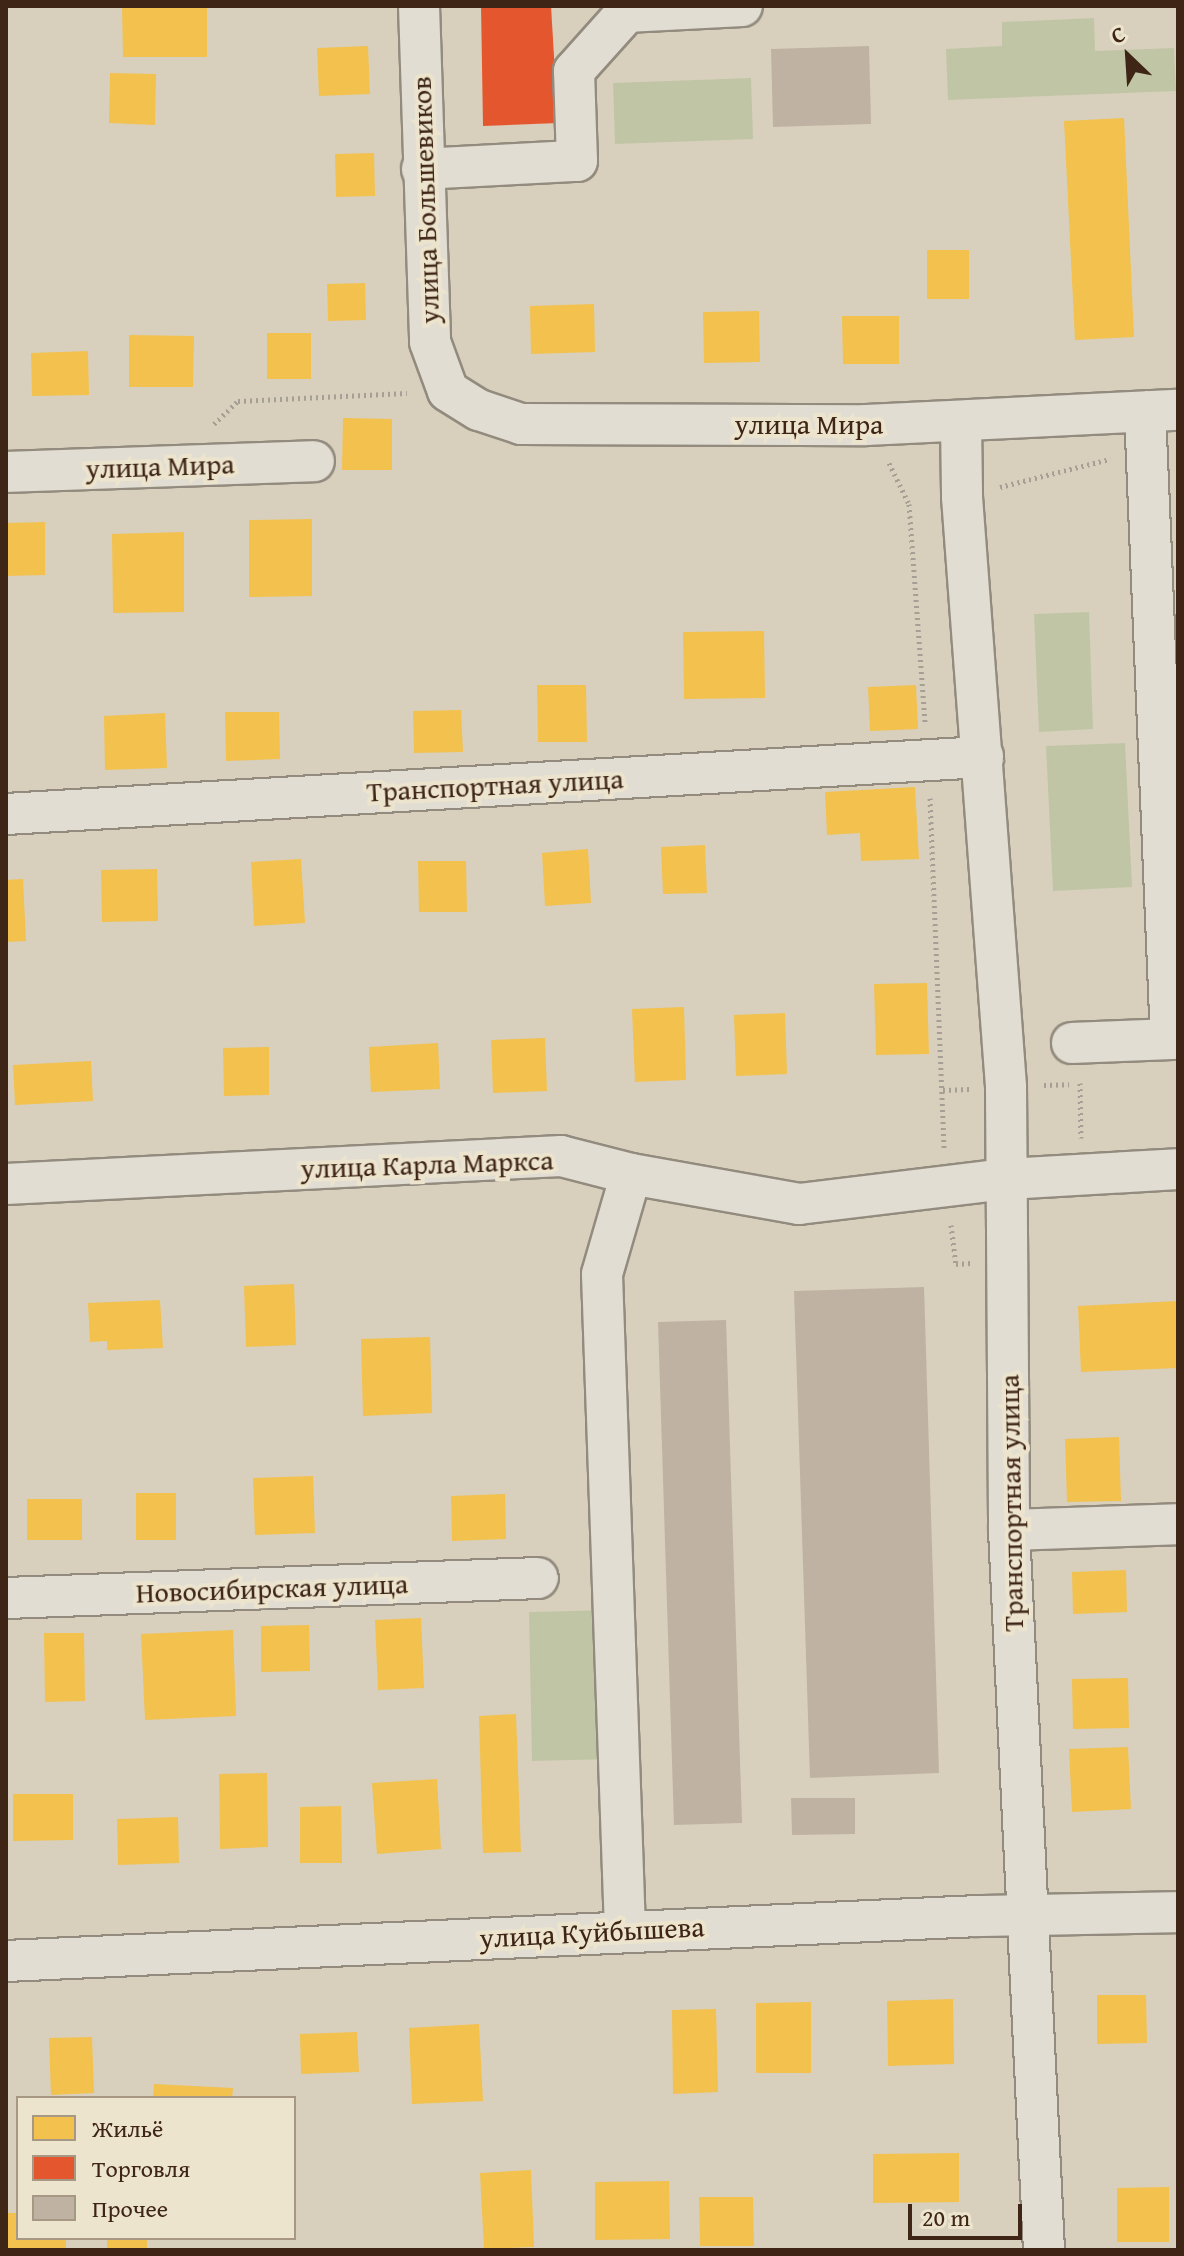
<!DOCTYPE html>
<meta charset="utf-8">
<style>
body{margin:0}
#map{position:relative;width:1184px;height:2256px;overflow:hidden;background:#d8d0bd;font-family:"Gentium Book Plus",serif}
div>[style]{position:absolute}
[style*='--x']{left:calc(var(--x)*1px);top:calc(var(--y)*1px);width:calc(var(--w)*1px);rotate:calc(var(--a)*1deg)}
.green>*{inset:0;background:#c0c6a5}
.homes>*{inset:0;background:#f2c14e}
.shops>*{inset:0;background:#e4572e}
.building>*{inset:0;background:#c0b2a2}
.path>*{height:5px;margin-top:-2.5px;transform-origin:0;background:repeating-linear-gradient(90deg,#a59f96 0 2px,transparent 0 6px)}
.roads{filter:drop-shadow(2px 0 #928b7e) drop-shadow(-2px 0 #928b7e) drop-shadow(0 2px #928b7e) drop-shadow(0 -2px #928b7e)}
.minor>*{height:40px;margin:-20px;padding:0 20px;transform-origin:20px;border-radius:20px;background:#e1ddd3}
span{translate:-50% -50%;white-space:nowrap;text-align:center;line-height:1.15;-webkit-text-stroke:8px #ede4cd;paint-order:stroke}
.street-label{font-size:28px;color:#3e2516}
.frame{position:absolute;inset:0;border:8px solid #3e2516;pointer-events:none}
.legend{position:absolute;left:16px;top:2096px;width:280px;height:144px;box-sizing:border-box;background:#ede4cd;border:2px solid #a79884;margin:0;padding:10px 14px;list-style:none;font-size:24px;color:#3e2516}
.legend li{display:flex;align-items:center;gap:16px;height:40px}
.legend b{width:40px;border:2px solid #a79884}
.north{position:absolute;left:1088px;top:16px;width:80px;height:80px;-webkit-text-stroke:6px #ede4cd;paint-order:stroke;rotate:335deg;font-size:22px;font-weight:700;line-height:32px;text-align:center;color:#3e2516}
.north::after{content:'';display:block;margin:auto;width:28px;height:36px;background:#3e2516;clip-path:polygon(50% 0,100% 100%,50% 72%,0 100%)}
.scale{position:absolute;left:908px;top:2204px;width:114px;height:36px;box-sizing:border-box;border:4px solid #3e2516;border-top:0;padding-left:10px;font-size:24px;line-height:28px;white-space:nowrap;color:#3e2516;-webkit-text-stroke:6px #ede4cd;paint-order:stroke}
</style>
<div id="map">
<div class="green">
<div style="clip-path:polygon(1094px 18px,1095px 51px,1174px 48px,1176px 91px,948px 100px,946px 49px,1002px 46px,1002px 22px)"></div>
<div style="clip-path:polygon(751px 78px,753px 139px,615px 144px,613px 83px)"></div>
<div style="clip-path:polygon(1089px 612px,1093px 729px,1039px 732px,1034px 614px)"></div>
<div style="clip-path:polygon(1125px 743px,1132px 887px,1053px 891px,1046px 746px)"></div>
<div style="clip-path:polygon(613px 1610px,617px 1759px,532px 1761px,529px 1612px)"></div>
</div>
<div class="homes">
<div style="clip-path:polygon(122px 6px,207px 6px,207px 57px,123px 57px)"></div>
<div style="clip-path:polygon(368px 46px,370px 94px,319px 96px,317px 48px)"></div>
<div style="clip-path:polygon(110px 73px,156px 74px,155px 125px,109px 123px)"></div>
<div style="clip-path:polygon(1124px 118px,1134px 337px,1075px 340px,1064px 121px)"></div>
<div style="clip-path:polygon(374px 153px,375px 196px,336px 197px,335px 154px)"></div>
<div style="clip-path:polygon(927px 250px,969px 250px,969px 299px,927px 299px)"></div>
<div style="clip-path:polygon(365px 283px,366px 320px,328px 321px,327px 284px)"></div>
<div style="clip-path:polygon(594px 304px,595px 352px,531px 354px,530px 306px)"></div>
<div style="clip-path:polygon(759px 311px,760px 362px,704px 363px,703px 312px)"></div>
<div style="clip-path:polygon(842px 316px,899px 316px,899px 364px,843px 364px)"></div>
<div style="clip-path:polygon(267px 333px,311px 333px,311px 379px,267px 379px)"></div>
<div style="clip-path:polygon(129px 335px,194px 336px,193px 387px,129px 387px)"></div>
<div style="clip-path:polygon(88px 351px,89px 395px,32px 396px,31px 353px)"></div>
<div style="clip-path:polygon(343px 418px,392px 419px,392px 470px,342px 470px)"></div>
<div style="clip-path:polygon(312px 519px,312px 596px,249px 597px,249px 520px)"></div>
<div style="clip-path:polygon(45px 522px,45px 575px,6px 576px,6px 523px)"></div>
<div style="clip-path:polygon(184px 532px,184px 612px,113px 613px,112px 534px)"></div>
<div style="clip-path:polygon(764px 631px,765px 698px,684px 699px,683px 632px)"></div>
<div style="clip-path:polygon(537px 685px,586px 685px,587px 742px,538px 742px)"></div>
<div style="clip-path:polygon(916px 685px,918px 729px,870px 731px,868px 687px)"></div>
<div style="clip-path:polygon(461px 710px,463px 752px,414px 753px,413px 711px)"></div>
<div style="clip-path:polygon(225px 712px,279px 712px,280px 759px,226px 761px)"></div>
<div style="clip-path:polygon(165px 713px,167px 768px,105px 770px,104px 716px)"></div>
<div style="clip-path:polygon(915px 787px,919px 859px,861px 861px,860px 833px,827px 835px,825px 792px)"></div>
<div style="clip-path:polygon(705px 845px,707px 893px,663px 894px,661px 847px)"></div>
<div style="clip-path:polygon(588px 849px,591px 903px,545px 906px,542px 853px)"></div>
<div style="clip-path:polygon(301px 859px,305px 923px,254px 926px,251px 862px)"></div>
<div style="clip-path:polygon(418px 861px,466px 861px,467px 912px,419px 912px)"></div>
<div style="clip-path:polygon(157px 869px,158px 921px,102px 922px,101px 870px)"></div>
<div style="clip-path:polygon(23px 879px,26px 941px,6px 942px,6px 880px)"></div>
<div style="clip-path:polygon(927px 983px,929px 1054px,876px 1055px,874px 984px)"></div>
<div style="clip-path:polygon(684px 1007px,686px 1080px,635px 1082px,632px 1009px)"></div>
<div style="clip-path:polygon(785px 1013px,787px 1074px,736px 1076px,734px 1015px)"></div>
<div style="clip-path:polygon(545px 1038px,547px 1091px,493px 1093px,491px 1040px)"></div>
<div style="clip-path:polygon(438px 1043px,440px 1089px,371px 1092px,369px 1047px)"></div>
<div style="clip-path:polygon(269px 1047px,269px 1095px,224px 1096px,223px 1048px)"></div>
<div style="clip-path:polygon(91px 1061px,93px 1101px,15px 1105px,13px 1065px)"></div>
<div style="clip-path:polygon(294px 1284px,296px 1345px,246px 1347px,244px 1286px)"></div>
<div style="clip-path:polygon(160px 1300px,163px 1348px,107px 1350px,107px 1341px,90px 1342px,88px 1303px)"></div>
<div style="clip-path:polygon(1178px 1301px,1178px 1368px,1081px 1372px,1078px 1306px)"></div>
<div style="clip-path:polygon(430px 1337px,432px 1413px,363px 1416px,361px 1339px)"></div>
<div style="clip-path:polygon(1119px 1437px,1121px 1501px,1067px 1502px,1065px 1439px)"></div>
<div style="clip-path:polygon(313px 1476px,315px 1533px,255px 1535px,253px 1478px)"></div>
<div style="clip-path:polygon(136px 1493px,176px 1493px,176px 1540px,136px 1540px)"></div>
<div style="clip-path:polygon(505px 1494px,506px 1539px,452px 1541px,451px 1496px)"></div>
<div style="clip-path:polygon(27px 1499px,82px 1499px,82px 1540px,27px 1540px)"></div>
<div style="clip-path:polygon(1126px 1570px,1127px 1612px,1073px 1614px,1072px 1572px)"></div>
<div style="clip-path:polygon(421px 1618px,424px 1688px,378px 1690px,375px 1620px)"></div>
<div style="clip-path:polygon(309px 1625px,310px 1671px,261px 1672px,261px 1626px)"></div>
<div style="clip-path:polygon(233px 1630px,236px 1716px,145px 1720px,141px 1634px)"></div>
<div style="clip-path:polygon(44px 1633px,84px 1633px,85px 1701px,45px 1702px)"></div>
<div style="clip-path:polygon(1128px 1678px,1129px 1728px,1073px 1729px,1072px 1679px)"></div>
<div style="clip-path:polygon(516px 1714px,521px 1852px,483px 1853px,479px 1716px)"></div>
<div style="clip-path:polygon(1128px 1747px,1131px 1809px,1072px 1812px,1069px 1749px)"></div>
<div style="clip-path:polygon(267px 1773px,268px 1847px,220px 1849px,219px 1774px)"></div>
<div style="clip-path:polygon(437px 1779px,441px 1849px,377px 1854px,372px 1783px)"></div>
<div style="clip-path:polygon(13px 1794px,73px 1794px,73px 1840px,13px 1841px)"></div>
<div style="clip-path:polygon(341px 1806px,342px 1863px,300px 1863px,300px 1807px)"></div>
<div style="clip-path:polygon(178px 1817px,179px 1863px,118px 1865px,117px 1819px)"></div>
<div style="clip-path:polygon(1097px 1995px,1146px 1995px,1147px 2043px,1097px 2044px)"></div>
<div style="clip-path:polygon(953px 1999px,954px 2064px,888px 2066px,887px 2001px)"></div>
<div style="clip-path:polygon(811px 2002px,811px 2073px,756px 2073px,756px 2003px)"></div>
<div style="clip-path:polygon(716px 2009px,718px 2092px,673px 2094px,672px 2010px)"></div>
<div style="clip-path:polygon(479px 2024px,483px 2101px,412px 2104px,409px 2028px)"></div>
<div style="clip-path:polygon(357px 2032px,359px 2072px,301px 2074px,300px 2034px)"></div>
<div style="clip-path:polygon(92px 2037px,94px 2093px,51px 2095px,49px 2038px)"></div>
<div style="clip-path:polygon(154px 2084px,233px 2088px,232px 2098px,153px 2098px)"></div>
<div style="clip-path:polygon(959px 2153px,959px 2202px,873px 2203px,873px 2154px)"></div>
<div style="clip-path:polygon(531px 2170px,534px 2247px,484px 2249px,480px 2173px)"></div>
<div style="clip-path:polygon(669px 2181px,670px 2239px,595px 2240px,595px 2182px)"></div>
<div style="clip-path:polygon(1169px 2187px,1169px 2242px,1117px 2242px,1117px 2188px)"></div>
<div style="clip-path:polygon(699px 2197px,753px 2197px,754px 2246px,700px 2246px)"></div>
<div style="clip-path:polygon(6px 2213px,18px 2213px,18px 2238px,66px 2238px,66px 2250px,6px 2250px)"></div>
<div style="clip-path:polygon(107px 2238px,147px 2238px,147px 2250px,107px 2250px)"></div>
</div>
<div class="shops">
<div style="clip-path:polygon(481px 6px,551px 6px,558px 123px,483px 126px)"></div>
</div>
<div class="building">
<div style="clip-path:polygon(869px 46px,871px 124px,773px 127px,771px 49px)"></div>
<div style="clip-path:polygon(924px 1287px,939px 1773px,810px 1778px,794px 1291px)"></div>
<div style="clip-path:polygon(726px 1320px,742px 1823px,674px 1825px,658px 1322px)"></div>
<div style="clip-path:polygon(791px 1798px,855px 1798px,855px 1834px,792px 1835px)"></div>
</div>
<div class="path">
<div style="--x:214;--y:424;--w:33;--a:-44"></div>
<div style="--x:238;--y:401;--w:169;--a:-2.7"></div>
<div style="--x:889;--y:463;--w:46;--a:64"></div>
<div style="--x:909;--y:504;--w:221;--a:85.8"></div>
<div style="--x:1000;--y:487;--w:114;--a:-14.3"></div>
<div style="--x:930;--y:798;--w:350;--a:87.7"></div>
<div style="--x:1080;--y:1083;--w:55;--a:89"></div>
<div style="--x:1044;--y:1085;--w:25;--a:-2"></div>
<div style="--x:943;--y:1090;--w:27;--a:-2"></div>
<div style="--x:951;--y:1225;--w:39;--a:83"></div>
<div style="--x:956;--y:1264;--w:15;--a:-4"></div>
</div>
<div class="roads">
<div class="minor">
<div style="--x:419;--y:6;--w:336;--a:88.1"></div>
<div style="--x:430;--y:342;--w:52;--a:69.8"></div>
<div style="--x:448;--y:391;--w:36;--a:32"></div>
<div style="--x:479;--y:410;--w:44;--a:18.4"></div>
<div style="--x:521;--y:424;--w:345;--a:0.2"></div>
<div style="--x:866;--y:425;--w:312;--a:-2.8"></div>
<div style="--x:422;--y:169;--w:155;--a:-3"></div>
<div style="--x:577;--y:161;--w:90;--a:-91.9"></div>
<div style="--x:574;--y:71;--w:79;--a:-48.1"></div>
<div style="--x:627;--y:12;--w:115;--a:-3"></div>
<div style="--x:961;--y:422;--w:75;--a:89.2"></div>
<div style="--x:962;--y:497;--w:592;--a:85.73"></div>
<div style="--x:1006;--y:1087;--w:443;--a:89.6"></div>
<div style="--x:1009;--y:1530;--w:721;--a:87.22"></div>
<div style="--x:6;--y:472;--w:308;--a:-2"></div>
<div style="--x:6;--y:814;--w:979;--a:-3.34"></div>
<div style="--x:1072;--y:1043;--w:99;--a:-2.3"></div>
<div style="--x:1171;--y:1039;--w:628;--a:-92.37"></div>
<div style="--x:6;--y:1184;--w:556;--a:-2.89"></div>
<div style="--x:561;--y:1156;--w:72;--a:14.4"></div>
<div style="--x:631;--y:1174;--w:171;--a:10.1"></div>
<div style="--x:799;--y:1204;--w:209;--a:-6.9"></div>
<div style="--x:1007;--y:1179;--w:171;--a:-3.3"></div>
<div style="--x:1009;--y:1530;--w:169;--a:-2"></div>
<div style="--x:6;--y:1598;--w:532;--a:-2.15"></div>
<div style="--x:625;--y:1930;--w:656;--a:-92.01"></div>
<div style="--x:602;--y:1274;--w:104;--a:-73.8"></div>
<div style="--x:6;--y:1961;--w:972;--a:-2.65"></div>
<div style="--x:977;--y:1916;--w:201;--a:-1.1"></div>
</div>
</div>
<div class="street-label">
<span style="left:425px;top:200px;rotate:-92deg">улица Большевиков</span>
<span style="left:809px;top:424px">улица Мира</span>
<span style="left:160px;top:466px;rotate:-2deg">улица Мира</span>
<span style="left:495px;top:785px;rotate:-3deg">Транспортная улица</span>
<span style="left:427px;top:1164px;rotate:-2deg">улица Карла Маркса</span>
<span style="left:1011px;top:1503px;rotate:-91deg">Транспортная улица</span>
<span style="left:272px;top:1588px;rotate:-2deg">Новосибирская улица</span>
<span style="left:592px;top:1932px;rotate:-3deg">улица Куйбышева</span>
</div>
<div class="frame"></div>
<ul class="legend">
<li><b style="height:22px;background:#f2c14e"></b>Жильё</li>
<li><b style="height:22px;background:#e4572e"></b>Торговля</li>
<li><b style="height:22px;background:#c0b2a2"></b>Прочее</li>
</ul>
<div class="north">С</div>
<div class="scale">20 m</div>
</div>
